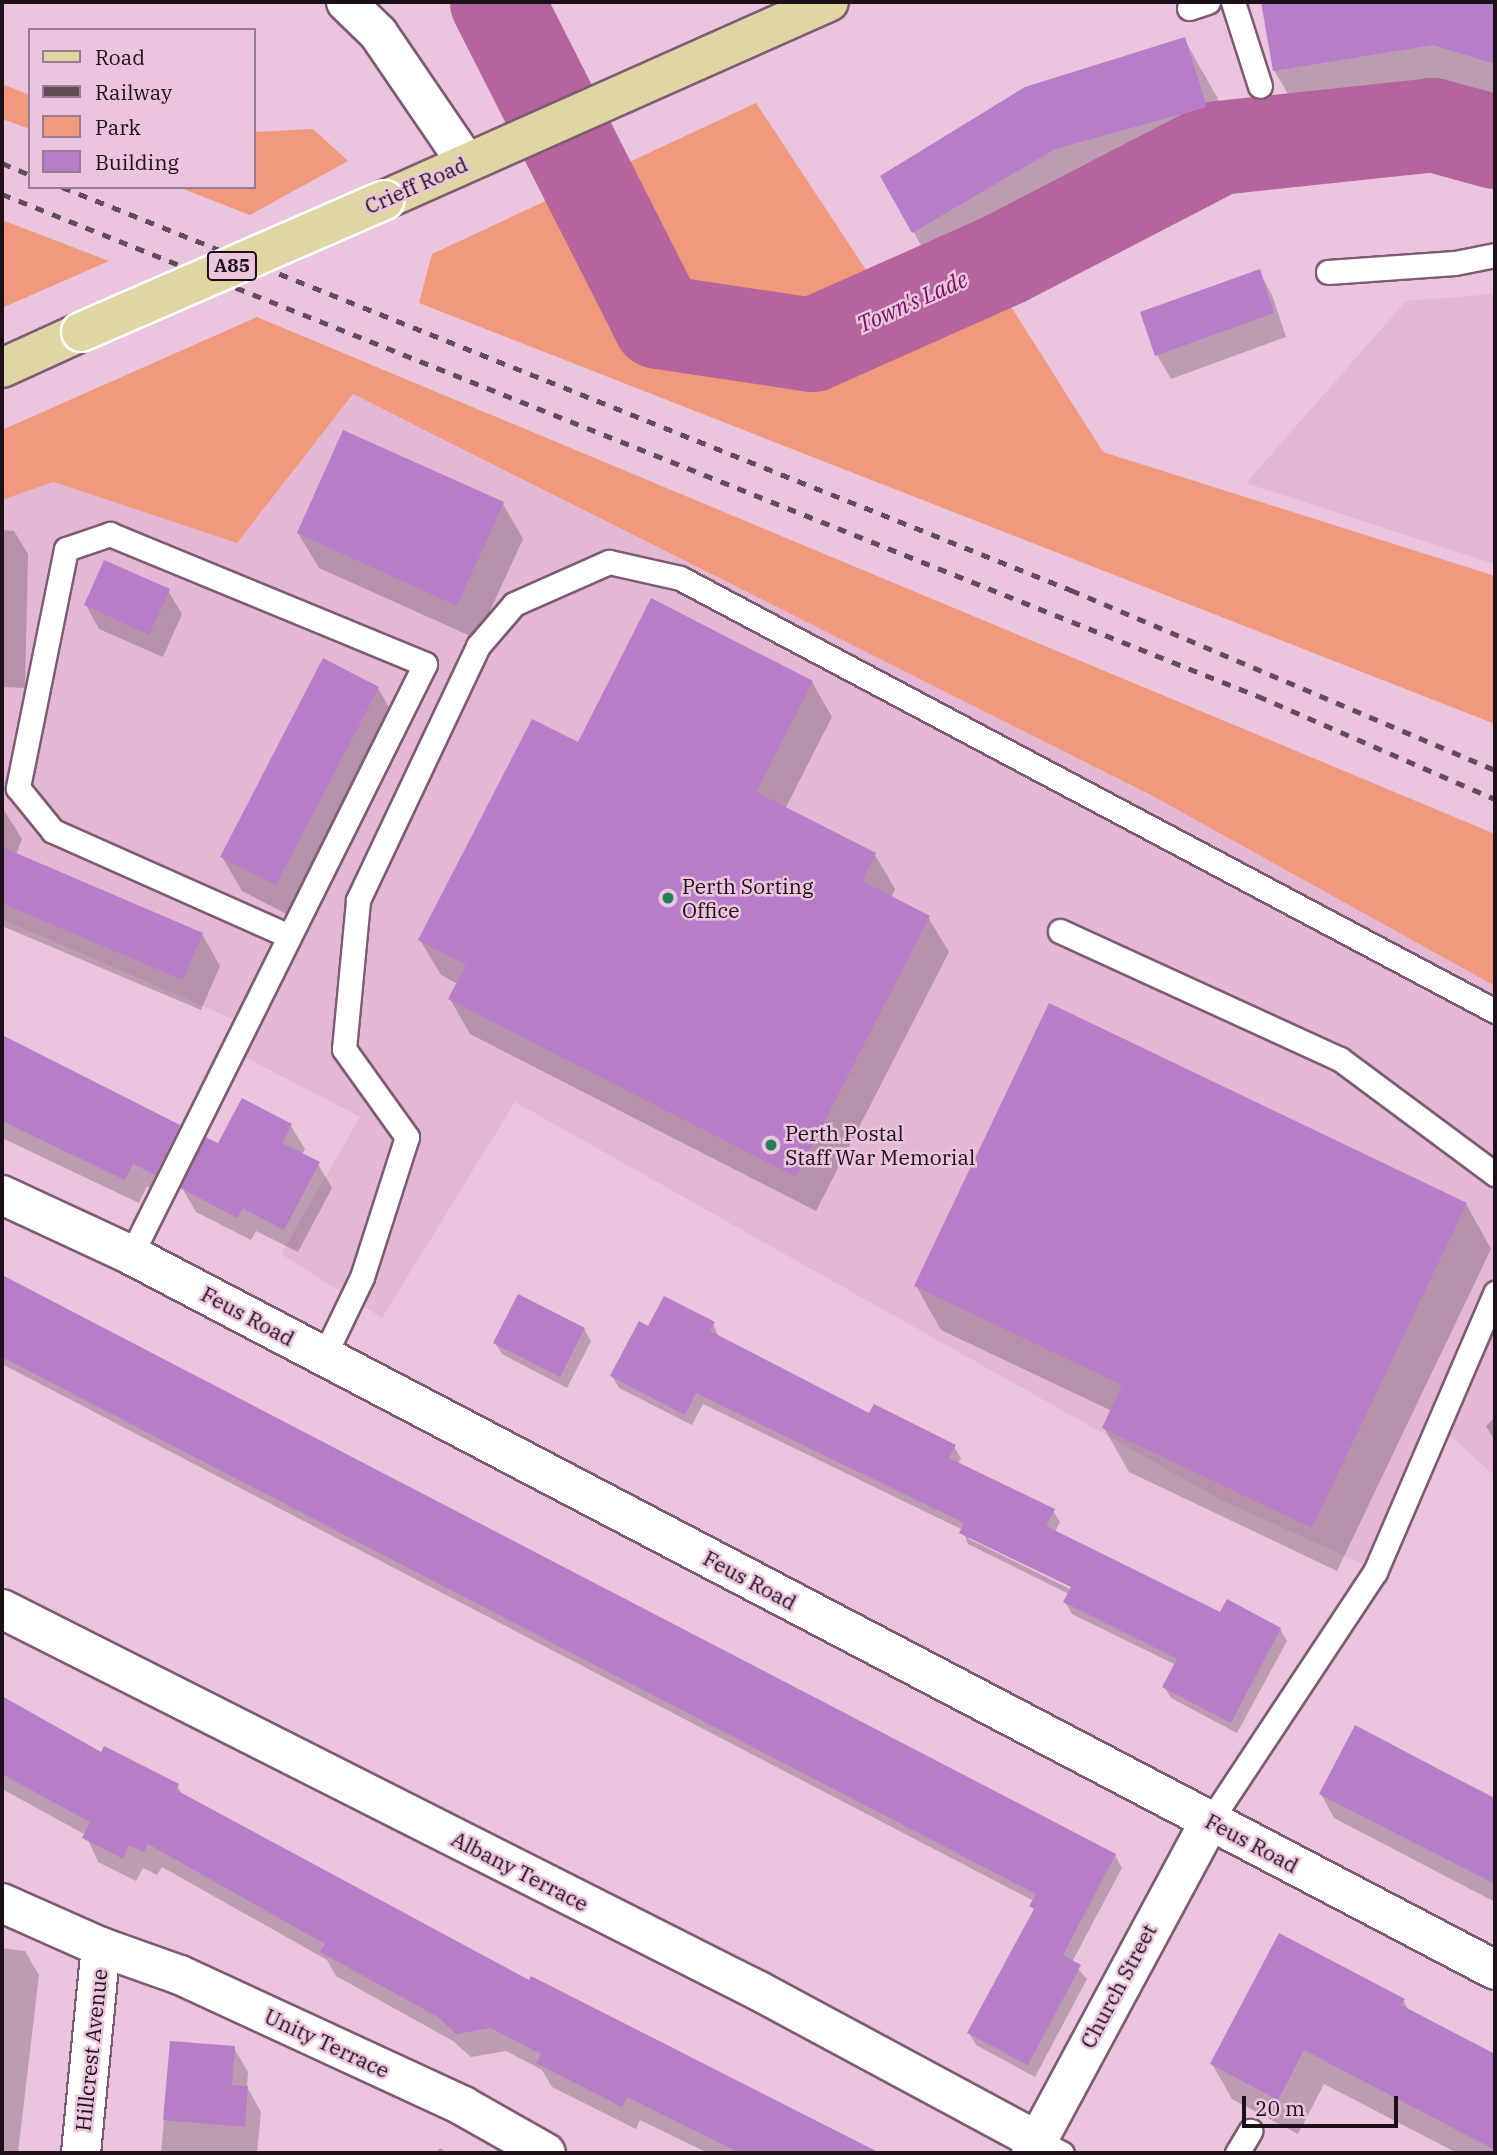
<!DOCTYPE html>
<style>
body{margin:0}
#map{position:relative;width:1497px;height:2155px;overflow:hidden;background:#ebc4dd;font-family:"IBM Plex Serif",serif}
div>[style]{position:absolute}
[style*='--x']{left:calc(var(--x)*1px);top:calc(var(--y)*1px);width:calc(var(--w)*1px);rotate:calc(var(--a)*1deg)}
.built>*{inset:0;background:#e4b7d5}
.green>*{inset:0;background:#f1997c}
.shadow>*{inset:0;background:#0003}
.river>*{height:94px;margin:-47px;padding:0 47px;transform-origin:47px;border-radius:47px;background:#b5649d}
.building>*{inset:0;background:#b87dc8}
.roads{filter:drop-shadow(2px 0 #7d5b72) drop-shadow(-2px 0 #7d5b72) drop-shadow(0 2px #7d5b72) drop-shadow(0 -2px #7d5b72)}
.service>*{height:23px;margin:-11.5px;padding:0 11.5px;transform-origin:11.5px;border-radius:11.5px;background:#fff}
.minor>*{height:38px;margin:-19px;padding:0 19px;transform-origin:19px;border-radius:19px;background:#fff}
.tertiary>*{height:38px;margin:-19px;padding:0 19px;transform-origin:19px;border-radius:19px;background:#fff}
.primary>*{height:38px;margin:-19px;padding:0 19px;transform-origin:19px;border-radius:19px;background:#e0d6a4}
.rail>*{height:5px;margin-top:-2.5px;transform-origin:0;background:repeating-linear-gradient(90deg,#614c5a 0 9px,transparent 0 18px)}
.bridges{filter:drop-shadow(2px 0 #fff) drop-shadow(-2px 0 #fff) drop-shadow(0 2px #fff) drop-shadow(0 -2px #fff)}
.primary-bridge>*{height:38px;margin:-19px;padding:0 19px;transform-origin:19px;border-radius:19px;background:#e0d6a4}
.dots>*{width:19px;height:19px;translate:-50% -50%;box-sizing:border-box;border:4px solid #ebc4dd;border-radius:50%}
span{translate:-50% -50%;white-space:nowrap;text-align:center;line-height:1.15;-webkit-text-stroke:5px #ebc4dd;paint-order:stroke}
.shield-label span{padding:2px 5px;background:#ebc4dd;border:2px solid;border-radius:5px;-webkit-text-stroke-width:0}
.shield-label{font-size:19px;color:#1d1019;font-weight:700}
.street-label{font-size:21px;color:#1d1019}
.poi-label{font-size:21px;color:#1d1019}
.left{translate:0 -50%;text-align:left}
.water-label{font-size:23px;color:#720c5d;font-style:italic}
.frame{position:absolute;inset:0;border:4px solid #1d1019;pointer-events:none}
.legend{position:absolute;left:28px;top:28px;width:228px;height:161px;box-sizing:border-box;background:#ebc4dd;border:2px solid #997c8f;margin:0;padding:9px 12px;list-style:none;font-size:21px;color:#1d1019}
.legend li{display:flex;align-items:center;gap:14px;height:35px}
.legend b{width:35px;border:2px solid #997c8f}
.scale{position:absolute;left:1242px;top:2096px;width:156px;height:32px;box-sizing:border-box;border:4px solid #1d1019;border-top:0;padding-left:9px;font-size:21px;line-height:24px;white-space:nowrap;color:#1d1019;-webkit-text-stroke:5px #ebc4dd;paint-order:stroke}
</style>
<div id="map">
<div class="built">
<div style="clip-path:polygon(1495px 294px,1495px 564px,1246px 483px,1406px 301px)"></div>
<div style="clip-path:polygon(353px 394px,1149px 794px,1495px 986px,1495px 1476px,1447px 1433px,1390px 1576px,1223px 1501px,515px 1102px,382px 1318px,281px 1254px,360px 1117px,245px 1057px,258px 1030px,2px 919px,2px 500px,53px 482px,237px 543px)"></div>
</div>
<div class="green">
<div style="clip-path:polygon(2px 84px,30px 95px,30px 129px,2px 119px)"></div>
<div style="clip-path:polygon(756px 103px,870px 276px,1005px 297px,1103px 452px,1495px 576px,1495px 724px,419px 303px,432px 254px)"></div>
<div style="clip-path:polygon(313px 129px,348px 161px,250px 215px,178px 187px,254px 187px,254px 132px)"></div>
<div style="clip-path:polygon(2px 220px,109px 261px,2px 308px)"></div>
<div style="clip-path:polygon(257px 317px,1495px 834px,1495px 986px,1149px 794px,353px 394px,237px 543px,53px 482px,2px 500px,2px 430px)"></div>
</div>
<div class="shadow">
<div style="clip-path:polygon(1495px 2px,1495px 111px,1468px 103px,1308px 128px,1274px 70px,1263px 3px)"></div>
<div style="clip-path:polygon(1184px 39px,1217px 97px,1239px 165px,1089px 206px,947px 290px,882px 177px)"></div>
<div style="clip-path:polygon(1259px 271px,1272px 295px,1286px 337px,1171px 379px,1157px 355px)"></div>
<div style="clip-path:polygon(503px 504px,523px 539px,477px 639px,319px 568px,298px 533px)"></div>
<div style="clip-path:polygon(2px 530px,14px 531px,28px 554px,25px 688px,2px 687px)"></div>
<div style="clip-path:polygon(168px 591px,182px 614px,163px 657px,99px 629px,86px 605px)"></div>
<div style="clip-path:polygon(812px 682px,832px 717px,785px 809px,875px 855px,895px 889px,891px 898px,928px 917px,949px 952px,816px 1211px,470px 1034px,450px 999px,458px 984px,441px 975px,420px 940px,578px 745px)"></div>
<div style="clip-path:polygon(378px 688px,398px 723px,296px 919px,242px 891px,222px 857px)"></div>
<div style="clip-path:polygon(2px 807px,22px 839px,16px 855px,202px 934px,220px 966px,201px 1010px,2px 926px)"></div>
<div style="clip-path:polygon(2px 1038px,179px 1126px,193px 1150px,169px 1198px,147px 1186px,139px 1203px,2px 1138px)"></div>
<div style="clip-path:polygon(291px 1126px,305px 1149px,302px 1155px,318px 1164px,332px 1188px,298px 1252px,256px 1231px,251px 1240px,196px 1212px,182px 1188px)"></div>
<div style="clip-path:polygon(1466px 1204px,1491px 1249px,1337px 1571px,1129px 1472px,1104px 1428px,1112px 1411px,941px 1330px,916px 1286px)"></div>
<div style="clip-path:polygon(2px 1277px,1115px 1855px,1122px 1868px,1072px 1962px,1087px 1979px,1035px 2077px,976px 2045px,969px 2033px,1035px 1912px,1034px 1901px,2px 1364px)"></div>
<div style="clip-path:polygon(evenodd,713px 1323px,719px 1338px,870px 1415px,954px 1447px,961px 1458px,958px 1464px,1053px 1510px,1060px 1522px,1055px 1532px,1221px 1614px,1280px 1629px,1287px 1641px,1237px 1733px,1171px 1698px,1164px 1687px,1176px 1665px,1072px 1614px,1065px 1602px,1069px 1594px,968px 1544px,963px 1530px,703px 1404px,692px 1425px,619px 1388px,612px 1376px,649px 1328px,713px 1323px,969px 1536px,1079px 1590px,1078px 1593px,969px 1539px,969px 1536px)"></div>
<div style="clip-path:polygon(584px 1329px,591px 1341px,567px 1388px,502px 1354px,495px 1343px)"></div>
<div style="clip-path:polygon(1495px 1417px,1495px 1441px,1486px 1426px)"></div>
<div style="clip-path:polygon(2px 1699px,101px 1754px,177px 1786px,183px 1796px,530px 1982px,655px 2039px,875px 2153px,708px 2153px,640px 2120px,636px 2129px,552px 2087px,542px 2070px,506px 2051px,471px 2057px,453px 2041px,336px 1976px,327px 1960px,162px 1867px,157px 1875px,143px 1868px,136px 1881px,98px 1862px,86px 1835px,2px 1789px)"></div>
<div style="clip-path:polygon(1356px 1727px,1495px 1798px,1495px 1902px,1334px 1818px,1321px 1794px)"></div>
<div style="clip-path:polygon(2px 1948px,25px 1951px,39px 1975px,18px 2153px,2px 2153px)"></div>
<div style="clip-path:polygon(1403px 2000px,1410px 2012px,1495px 2056px,1495px 2153px,1457px 2153px,1324px 2084px,1298px 2134px,1232px 2099px,1212px 2064px)"></div>
<div style="clip-path:polygon(171px 2043px,234px 2048px,248px 2072px,247px 2087px,261px 2112px,257px 2153px,161px 2153px)"></div>
<div style="clip-path:polygon(440px 2148px,448px 2153px,436px 2153px)"></div>
</div>
<div class="river">
<div style="--x:497;--y:2;--w:359;--a:63.1"></div>
<div style="--x:659;--y:322;--w:155;--a:8.5"></div>
<div style="--x:812;--y:345;--w:211;--a:-24"></div>
<div style="--x:1005;--y:259;--w:241;--a:-27.4"></div>
<div style="--x:1219;--y:148;--w:215;--a:-6.1"></div>
<div style="--x:1433;--y:125;--w:64;--a:15.3"></div>
</div>
<div class="building">
<div style="clip-path:polygon(1261px 2px,1495px 2px,1495px 64px,1433px 45px,1273px 71px)"></div>
<div style="clip-path:polygon(1185px 37px,1207px 107px,1055px 149px,912px 233px,880px 176px,1025px 87px)"></div>
<div style="clip-path:polygon(1260px 269px,1274px 313px,1155px 356px,1140px 312px)"></div>
<div style="clip-path:polygon(343px 430px,504px 502px,457px 606px,297px 533px)"></div>
<div style="clip-path:polygon(104px 560px,170px 589px,149px 635px,84px 605px)"></div>
<div style="clip-path:polygon(651px 598px,813px 681px,756px 792px,876px 853px,862px 881px,930px 916px,796px 1177px,448px 999px,466px 965px,418px 940px,532px 719px,578px 742px)"></div>
<div style="clip-path:polygon(323px 658px,379px 687px,276px 885px,220px 857px)"></div>
<div style="clip-path:polygon(2px 847px,203px 933px,183px 980px,2px 903px)"></div>
<div style="clip-path:polygon(1049px 1003px,1467px 1203px,1312px 1528px,1102px 1428px,1122px 1385px,914px 1286px)"></div>
<div style="clip-path:polygon(2px 1035px,180px 1125px,155px 1175px,133px 1164px,125px 1180px,2px 1121px)"></div>
<div style="clip-path:polygon(242px 1098px,292px 1124px,282px 1143px,320px 1162px,284px 1230px,242px 1208px,238px 1218px,180px 1188px,205px 1137px,218px 1143px)"></div>
<div style="clip-path:polygon(2px 1275px,1116px 1854px,1063px 1955px,1081px 1965px,1028px 2065px,967px 2033px,1034px 1909px,1029px 1906px,1036px 1894px,2px 1357px)"></div>
<div style="clip-path:polygon(518px 1294px,585px 1328px,560px 1377px,493px 1343px)"></div>
<div style="clip-path:polygon(664px 1296px,715px 1322px,710px 1331px,869px 1413px,874px 1404px,956px 1445px,949px 1458px,1055px 1509px,1046px 1526px,1220px 1612px,1227px 1599px,1281px 1628px,1231px 1723px,1162px 1687px,1177px 1659px,1063px 1602px,1071px 1587px,959px 1533px,964px 1523px,696px 1393px,685px 1415px,610px 1376px,639px 1321px,648px 1326px)"></div>
<div style="clip-path:polygon(2px 1696px,101px 1752px,104px 1746px,179px 1784px,176px 1790px,529px 1980px,531px 1976px,880px 2153px,740px 2153px,627px 2097px,622px 2107px,536px 2063px,541px 2054px,491px 2028px,456px 2034px,438px 2017px,320px 1952px,325px 1944px,148px 1844px,144px 1852px,129px 1845px,123px 1859px,82px 1838px,90px 1822px,2px 1774px)"></div>
<div style="clip-path:polygon(1355px 1725px,1495px 1799px,1495px 1884px,1319px 1794px)"></div>
<div style="clip-path:polygon(1279px 1933px,1405px 1999px,1401px 2005px,1495px 2054px,1495px 2150px,1304px 2050px,1278px 2100px,1210px 2064px)"></div>
<div style="clip-path:polygon(170px 2041px,235px 2046px,232px 2085px,248px 2086px,245px 2127px,163px 2120px)"></div>
</div>
<div class="roads">
<div class="service">
<div style="--x:1233;--y:2;--w:88;--a:72.2"></div>
<div style="--x:1189;--y:8;--w:20;--a:-18"></div>
<div style="--x:1328;--y:272;--w:127;--a:-4.1"></div>
<div style="--x:1455;--y:263;--w:41;--a:-11.3"></div>
<div style="--x:1060;--y:931;--w:308;--a:24.6"></div>
<div style="--x:1340;--y:1059;--w:193;--a:36.6"></div>
<div style="--x:131;--y:1255;--w:660;--a:-63.55"></div>
<div style="--x:425;--y:664;--w:341;--a:-157.6"></div>
<div style="--x:110;--y:534;--w:46;--a:161.2"></div>
<div style="--x:66;--y:549;--w:244;--a:101.4"></div>
<div style="--x:18;--y:788;--w:55;--a:50.9"></div>
<div style="--x:53;--y:831;--w:258;--a:24"></div>
<div style="--x:324;--y:1356;--w:88;--a:-64.3"></div>
<div style="--x:362;--y:1277;--w:147;--a:-72.2"></div>
<div style="--x:407;--y:1137;--w:108;--a:-125.6"></div>
<div style="--x:344;--y:1049;--w:150;--a:-84.6"></div>
<div style="--x:358;--y:900;--w:281;--a:-64.7"></div>
<div style="--x:478;--y:646;--w:55;--a:-49.4"></div>
<div style="--x:514;--y:604;--w:104;--a:-23.9"></div>
<div style="--x:609;--y:562;--w:73;--a:12.7"></div>
<div style="--x:680;--y:578;--w:923;--a:27.98"></div>
<div style="--x:1210;--y:1821;--w:299;--a:-56.5"></div>
<div style="--x:1375;--y:1572;--w:304;--a:-66.7"></div>
<div style="--x:1036;--y:2140;--w:29;--a:27"></div>
<div style="--x:1237;--y:2153;--w:26;--a:-59"></div>
</div>
<div class="minor">
<div style="--x:346;--y:2;--w:45;--a:44.1"></div>
<div style="--x:378;--y:33;--w:156;--a:55.7"></div>
<div style="--x:2;--y:1609;--w:848;--a:26.78"></div>
<div style="--x:759;--y:1991;--w:315;--a:28.3"></div>
<div style="--x:2;--y:1903;--w:108;--a:24"></div>
<div style="--x:101;--y:1947;--w:84;--a:19.5"></div>
<div style="--x:180;--y:1975;--w:312;--a:24.8"></div>
<div style="--x:463;--y:2106;--w:95;--a:29.5"></div>
<div style="--x:81;--y:2153;--w:207;--a:-84.5"></div>
<div style="--x:1031;--y:2153;--w:377;--a:-61.7"></div>
</div>
<div class="tertiary">
<div style="--x:2;--y:1195;--w:142;--a:24.9"></div>
<div style="--x:131;--y:1255;--w:1540;--a:27.66"></div>
</div>
<div class="primary">
<div style="--x:384;--y:200;--w:487;--a:-24"></div>
<div style="--x:2;--y:368;--w:87;--a:-24.5"></div>
</div>
</div>
<div class="rail">
<div style="--x:2;--y:163;--w:30;--a:23"></div>
<div style="--x:62;--y:187;--w:1087;--a:21.77"></div>
<div style="--x:1071;--y:590;--w:461;--a:23"></div>
<div style="--x:2;--y:194;--w:1353;--a:21.79"></div>
<div style="--x:1258;--y:696;--w:258;--a:23.5"></div>
</div>
<div class="bridges">
<div class="primary-bridge">
<div style="--x:81;--y:332;--w:331;--a:-23.5"></div>
</div>
</div>
<div class="dots">
<div style="left:668px;top:898px;background:#237f55"></div>
<div style="left:771px;top:1145px;background:#237f55"></div>
</div>
<div class="shield-label">
<span style="left:232px;top:266px">A85</span>
</div>
<div class="street-label">
<span style="left:416px;top:185px;rotate:-24deg">Crieff Road</span>
<span style="left:248px;top:1316px;rotate:28deg">Feus Road</span>
<span style="left:750px;top:1580px;rotate:28deg">Feus Road</span>
<span style="left:1252px;top:1843px;rotate:28deg">Feus Road</span>
<span style="left:520px;top:1871px;rotate:27deg">Albany Terrace</span>
<span style="left:1118px;top:1986px;rotate:-62deg">Church Street</span>
<span style="left:327px;top:2043px;rotate:25deg">Unity Terrace</span>
<span style="left:91px;top:2050px;rotate:-84deg">Hillcrest Avenue</span>
</div>
<div class="poi-label">
<span class="left" style="left:682px;top:898px">Perth Sorting<br>Office</span>
<span class="left" style="left:785px;top:1145px">Perth Postal<br>Staff War Memorial</span>
</div>
<div class="water-label">
<span style="left:912px;top:301px;rotate:-24deg">Town's Lade</span>
</div>
<div class="frame"></div>
<ul class="legend">
<li><b style="height:9px;background:#e0d6a4"></b>Road</li>
<li><b style="height:9px;background:#614c5a"></b>Railway</li>
<li><b style="height:19px;background:#f1997c"></b>Park</li>
<li><b style="height:19px;background:#b87dc8"></b>Building</li>
</ul>
<div class="scale">20 m</div>
</div>
